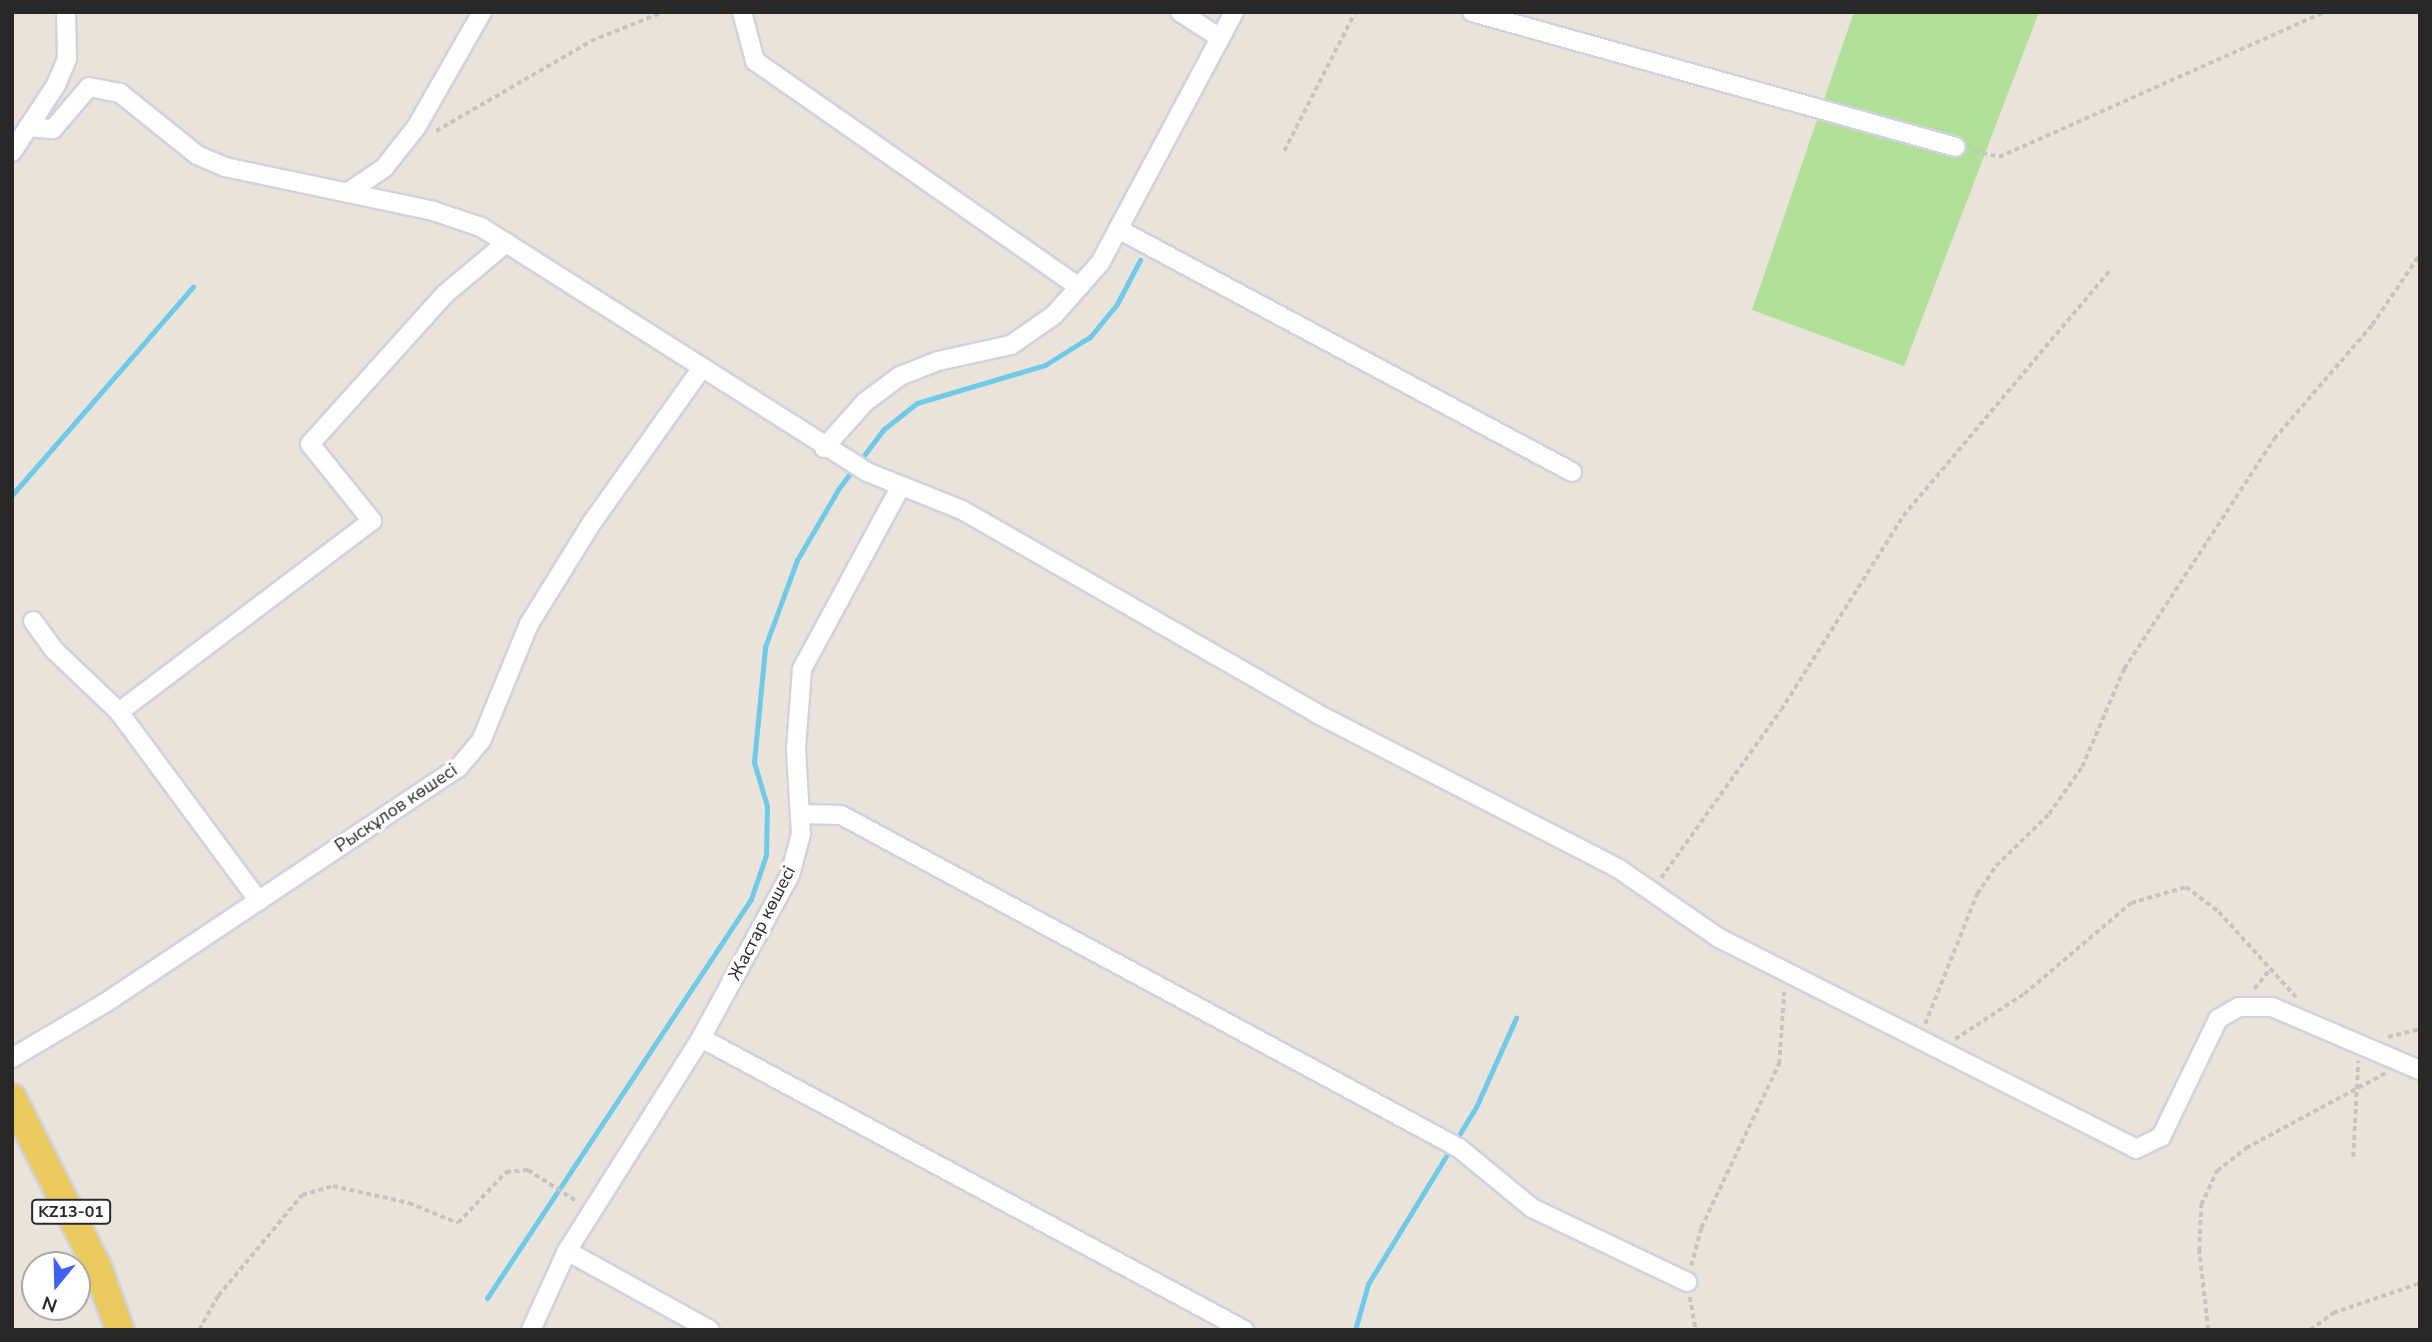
<!DOCTYPE html>
<meta charset="utf-8">
<style>
body{margin:0}
#map{position:relative;width:2432px;height:1342px;overflow:hidden;background:#eae3da;font-family:"Nunito Sans",sans-serif}
div>[style]{position:absolute}
[style*='--x']{left:calc(var(--x)*1px);top:calc(var(--y)*1px);width:calc(var(--w)*1px);rotate:calc(var(--a)*1deg)}
.green>*{inset:0;background:#b0df97}
.stream>*{height:5px;margin:-2.5px;padding:0 2.5px;transform-origin:2.5px;border-radius:2.5px;background:#6fc9e9}
.path>*{height:3.5px;margin-top:-1.75px;transform-origin:0;background:repeating-linear-gradient(90deg,#c3c3c3 0 5px,transparent 0 8.5px)}
.roads{filter:drop-shadow(2px 0 #cfd2e0) drop-shadow(-2px 0 #cfd2e0) drop-shadow(0 2px #cfd2e0) drop-shadow(0 -2px #cfd2e0)}
.minor>*{height:18px;margin:-9px;padding:0 9px;transform-origin:9px;border-radius:9px;background:#fff}
.primary>*{height:28px;margin:-14px;padding:0 14px;transform-origin:14px;border-radius:14px;background:#eac95e}
span{translate:-50% -50%;white-space:nowrap;text-align:center;line-height:1.15;-webkit-text-stroke:6px #fff;paint-order:stroke}
.shield-label span{padding:2px 5px;background:#fff;border:2px solid;border-radius:5px;-webkit-text-stroke-width:0}
.shield-label{font-size:16px;color:#282828;font-weight:700}
.street-label{font-size:18px;color:#282828}
.frame{position:absolute;inset:0;border:14px solid #282828;pointer-events:none}
.north{position:absolute;left:21px;top:1251px;width:70px;height:70px;box-sizing:border-box;background:#fff;border:2px solid #a9a9a9;border-radius:50%;rotate:199deg;font-size:19px;font-weight:700;line-height:28px;text-align:center;color:#282828}
.north::after{content:'';display:block;margin:auto;width:24px;height:32px;background:#3e61f2;clip-path:polygon(50% 0,100% 100%,50% 72%,0 100%)}
</style>
<div id="map">
<div class="green">
<div style="clip-path:polygon(1854px 12px,2039px 12px,1904px 366px,1752px 310px)"></div>
</div>
<div class="stream">
<div style="--x:12;--y:495;--w:276;--a:-49"></div>
<div style="--x:487;--y:1298;--w:478;--a:-56.5"></div>
<div style="--x:751;--y:899;--w:46;--a:-71.2"></div>
<div style="--x:766;--y:855;--w:49;--a:-88.8"></div>
<div style="--x:767;--y:806;--w:46;--a:-106.5"></div>
<div style="--x:754;--y:762;--w:116;--a:-84.5"></div>
<div style="--x:765;--y:647;--w:93;--a:-69.8"></div>
<div style="--x:797;--y:560;--w:83;--a:-59.7"></div>
<div style="--x:839;--y:488;--w:74;--a:-52.7"></div>
<div style="--x:884;--y:429;--w:42;--a:-38.2"></div>
<div style="--x:917;--y:403;--w:134;--a:-16.5"></div>
<div style="--x:1045;--y:365;--w:53;--a:-31.9"></div>
<div style="--x:1090;--y:337;--w:43;--a:-50.7"></div>
<div style="--x:1117;--y:304;--w:50;--a:-62.4"></div>
<div style="--x:1355;--y:1330;--w:48;--a:-74.2"></div>
<div style="--x:1368;--y:1284;--w:207;--a:-58.6"></div>
<div style="--x:1476;--y:1107;--w:98;--a:-65.8"></div>
</div>
<div class="path">
<div style="--x:436;--y:131;--w:179;--a:-30.1"></div>
<div style="--x:591;--y:41;--w:78;--a:-21.9"></div>
<div style="--x:1284;--y:151;--w:156;--a:-62.9"></div>
<div style="--x:1974;--y:151;--w:26;--a:13"></div>
<div style="--x:1999;--y:157;--w:357;--a:-24"></div>
<div style="--x:1661;--y:878;--w:206;--a:-54.5"></div>
<div style="--x:1781;--y:710;--w:229;--a:-57.8"></div>
<div style="--x:1903;--y:516;--w:322;--a:-49.9"></div>
<div style="--x:2254;--y:989;--w:26;--a:-51"></div>
<div style="--x:1925;--y:1024;--w:140;--a:-68.2"></div>
<div style="--x:1977;--y:894;--w:34;--a:-56"></div>
<div style="--x:1996;--y:866;--w:74;--a:-44.5"></div>
<div style="--x:2049;--y:814;--w:57;--a:-54.9"></div>
<div style="--x:2082;--y:767;--w:107;--a:-66.8"></div>
<div style="--x:2124;--y:669;--w:275;--a:-56.9"></div>
<div style="--x:2274;--y:439;--w:150;--a:-49.3"></div>
<div style="--x:2372;--y:325;--w:86;--a:-55.9"></div>
<div style="--x:2388;--y:1037;--w:33;--a:-14"></div>
<div style="--x:1955;--y:1039;--w:82;--a:-33.1"></div>
<div style="--x:2024;--y:994;--w:140;--a:-40.4"></div>
<div style="--x:2131;--y:903;--w:57;--a:-16.2"></div>
<div style="--x:2186;--y:887;--w:41;--a:37.1"></div>
<div style="--x:2219;--y:912;--w:115;--a:47.8"></div>
<div style="--x:2353;--y:1157;--w:96;--a:-87"></div>
<div style="--x:1691;--y:1266;--w:39;--a:-75"></div>
<div style="--x:1701;--y:1228;--w:182;--a:-64.6"></div>
<div style="--x:1779;--y:1064;--w:72;--a:-86"></div>
<div style="--x:1690;--y:1297;--w:34;--a:80"></div>
<div style="--x:199;--y:1330;--w:39;--a:-61"></div>
<div style="--x:218;--y:1296;--w:131;--a:-50.3"></div>
<div style="--x:302;--y:1195;--w:32;--a:-16"></div>
<div style="--x:333;--y:1186;--w:78;--a:12.6"></div>
<div style="--x:409;--y:1203;--w:53;--a:22.2"></div>
<div style="--x:458;--y:1223;--w:70;--a:-46.7"></div>
<div style="--x:506;--y:1172;--w:22;--a:-5"></div>
<div style="--x:528;--y:1170;--w:59;--a:32.6"></div>
<div style="--x:2208;--y:1330;--w:80;--a:-96.5"></div>
<div style="--x:2199;--y:1251;--w:46;--a:-87.5"></div>
<div style="--x:2201;--y:1205;--w:38;--a:-65"></div>
<div style="--x:2217;--y:1171;--w:37;--a:-38"></div>
<div style="--x:2246;--y:1148;--w:159;--a:-28.2"></div>
<div style="--x:2310;--y:1330;--w:29;--a:-36"></div>
<div style="--x:2333;--y:1313;--w:92;--a:-19"></div>
</div>
<div class="roads">
<div class="minor">
<div style="--x:742;--y:12;--w:51;--a:75.1"></div>
<div style="--x:755;--y:61;--w:395;--a:34.9"></div>
<div style="--x:1180;--y:12;--w:48;--a:33"></div>
<div style="--x:1472;--y:12;--w:502;--a:15.59"></div>
<div style="--x:28;--y:127;--w:25;--a:5"></div>
<div style="--x:53;--y:129;--w:55;--a:-49.4"></div>
<div style="--x:89;--y:87;--w:32;--a:11"></div>
<div style="--x:120;--y:93;--w:99;--a:38.8"></div>
<div style="--x:197;--y:155;--w:30;--a:23"></div>
<div style="--x:225;--y:167;--w:213;--a:11.9"></div>
<div style="--x:433;--y:211;--w:51;--a:18.4"></div>
<div style="--x:481;--y:227;--w:457;--a:32.4"></div>
<div style="--x:867;--y:472;--w:102;--a:21.8"></div>
<div style="--x:962;--y:510;--w:408;--a:29.8"></div>
<div style="--x:1316;--y:713;--w:341;--a:27.2"></div>
<div style="--x:1619;--y:869;--w:121;--a:34.6"></div>
<div style="--x:1719;--y:938;--w:467;--a:26.8"></div>
<div style="--x:2136;--y:1149;--w:28;--a:-26"></div>
<div style="--x:2161;--y:1137;--w:131;--a:-64.2"></div>
<div style="--x:2218;--y:1019;--w:24;--a:-30"></div>
<div style="--x:2239;--y:1007;--w:33;--a:0"></div>
<div style="--x:2272;--y:1007;--w:161;--a:23.1"></div>
<div style="--x:12;--y:152;--w:80;--a:-56.7"></div>
<div style="--x:56;--y:85;--w:28;--a:-67"></div>
<div style="--x:67;--y:59;--w:47;--a:-91.2"></div>
<div style="--x:347;--y:193;--w:45;--a:-34"></div>
<div style="--x:384;--y:168;--w:53;--a:-51.8"></div>
<div style="--x:417;--y:126;--w:131;--a:-60.3"></div>
<div style="--x:1118;--y:229;--w:515;--a:28.16"></div>
<div style="--x:824;--y:448;--w:62;--a:-48.3"></div>
<div style="--x:865;--y:402;--w:44;--a:-36.6"></div>
<div style="--x:900;--y:376;--w:41;--a:-21.5"></div>
<div style="--x:938;--y:361;--w:75;--a:-12.4"></div>
<div style="--x:1011;--y:345;--w:52;--a:-34.9"></div>
<div style="--x:1054;--y:315;--w:69;--a:-48.5"></div>
<div style="--x:1100;--y:263;--w:285;--a:-61.9"></div>
<div style="--x:33;--y:621;--w:36;--a:54"></div>
<div style="--x:54;--y:650;--w:90;--a:43.6"></div>
<div style="--x:119;--y:712;--w:235;--a:53.5"></div>
<div style="--x:119;--y:712;--w:317;--a:-37.1"></div>
<div style="--x:372;--y:521;--w:99;--a:-128.8"></div>
<div style="--x:310;--y:444;--w:202;--a:-48"></div>
<div style="--x:445;--y:294;--w:80;--a:-39.9"></div>
<div style="--x:800;--y:814;--w:41;--a:1.4"></div>
<div style="--x:841;--y:815;--w:702;--a:28.32"></div>
<div style="--x:1459;--y:1148;--w:94;--a:39.4"></div>
<div style="--x:1532;--y:1208;--w:172;--a:25.5"></div>
<div style="--x:701;--y:1038;--w:617;--a:28.27"></div>
<div style="--x:12;--y:1058;--w:108;--a:-30.6"></div>
<div style="--x:105;--y:1003;--w:424;--a:-33.7"></div>
<div style="--x:458;--y:768;--w:35;--a:-50"></div>
<div style="--x:481;--y:741;--w:126;--a:-67.7"></div>
<div style="--x:529;--y:624;--w:118;--a:-58.2"></div>
<div style="--x:591;--y:524;--w:190;--a:-54.6"></div>
<div style="--x:567;--y:1251;--w:163;--a:28.9"></div>
<div style="--x:531;--y:1330;--w:87;--a:-65.5"></div>
<div style="--x:567;--y:1251;--w:252;--a:-57.8"></div>
<div style="--x:701;--y:1038;--w:186;--a:-61.4"></div>
<div style="--x:790;--y:875;--w:42;--a:-75"></div>
<div style="--x:801;--y:834;--w:85;--a:-93.4"></div>
<div style="--x:796;--y:749;--w:80;--a:-85.7"></div>
<div style="--x:802;--y:669;--w:206;--a:-61.6"></div>
</div>
<div class="primary">
<div style="--x:12;--y:1098;--w:186;--a:63.2"></div>
<div style="--x:96;--y:1264;--w:70;--a:70"></div>
</div>
</div>
<div class="shield-label">
<span style="left:71px;top:1212px">KZ13-01</span>
</div>
<div class="street-label">
<span style="left:396px;top:808px;rotate:-34deg">Рыскұлов көшесі</span>
<span style="left:762px;top:923px;rotate:-63deg">Жастар көшесі</span>
</div>
<div class="frame"></div>
<div class="north">N</div>
</div>
